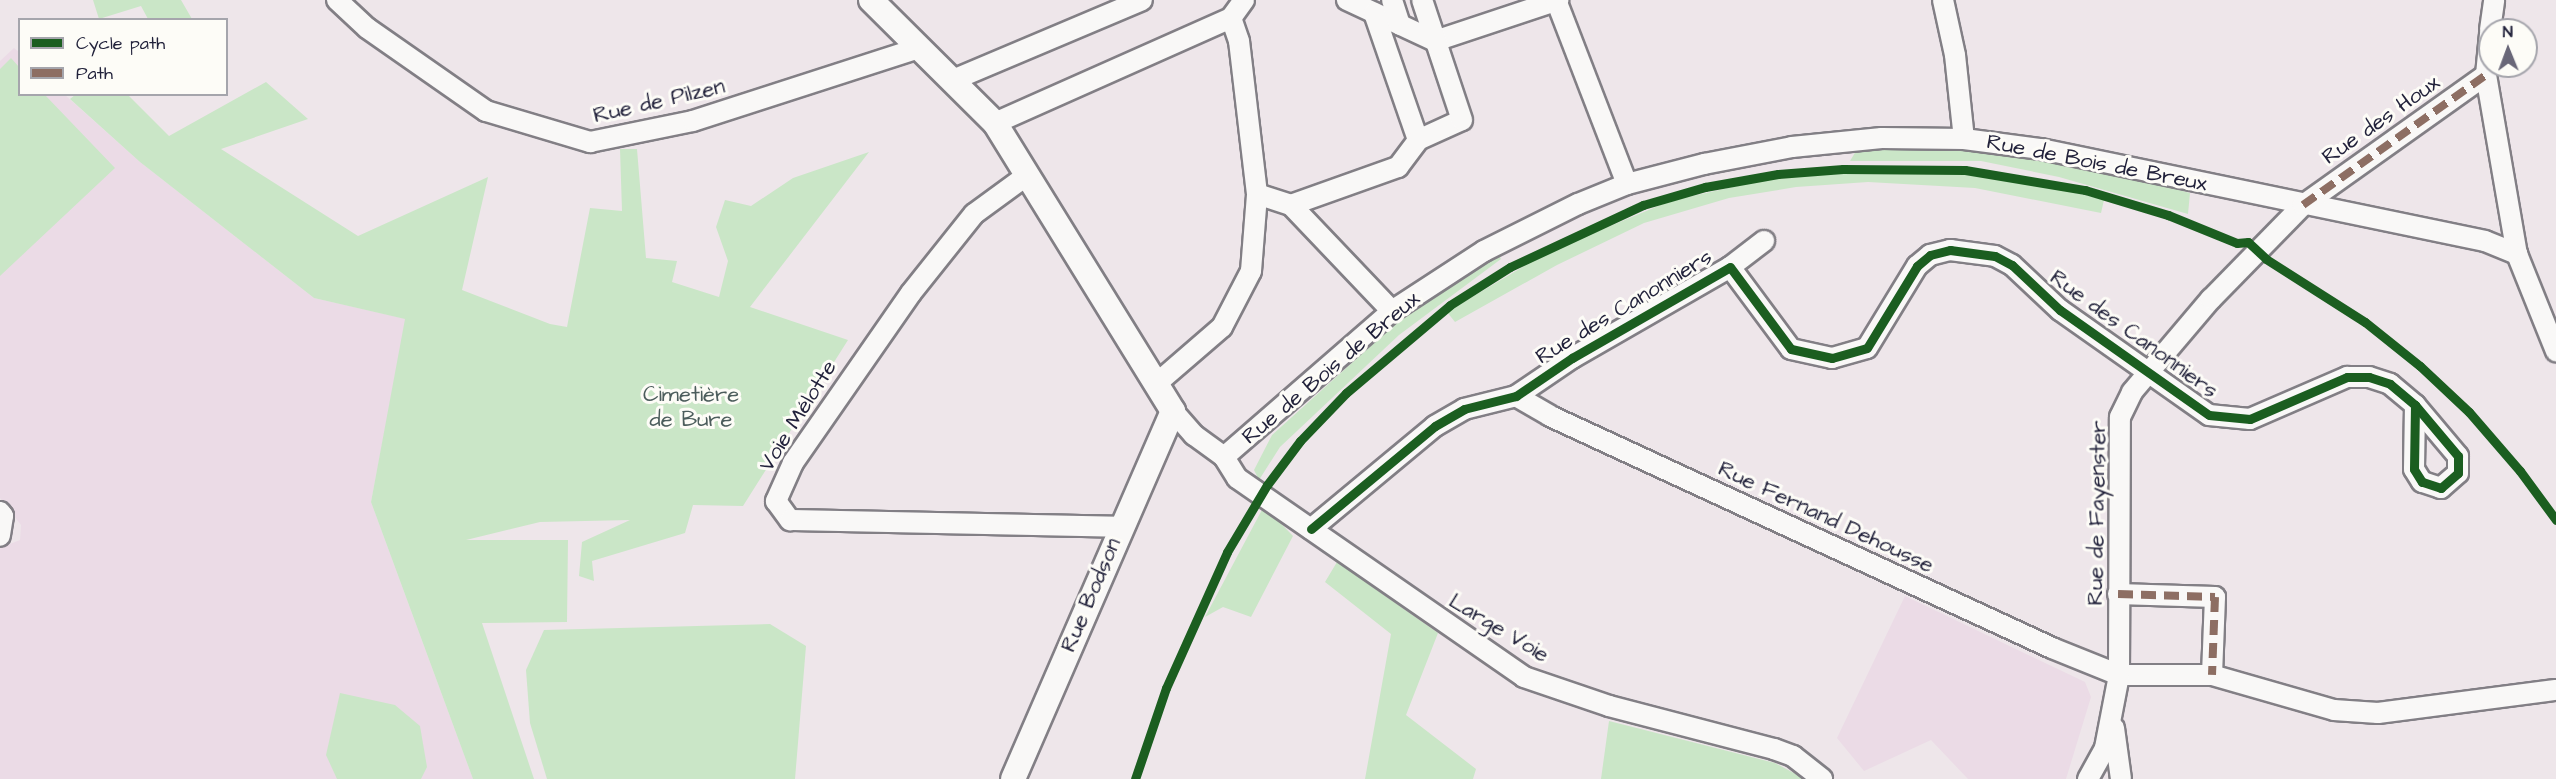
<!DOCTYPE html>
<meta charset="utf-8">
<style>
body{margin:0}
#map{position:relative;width:2556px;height:779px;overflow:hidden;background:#eee6ea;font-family:"Architects Daughter",sans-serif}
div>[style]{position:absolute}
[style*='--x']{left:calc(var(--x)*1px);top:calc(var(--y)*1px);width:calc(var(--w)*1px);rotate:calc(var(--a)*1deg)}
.built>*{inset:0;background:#ebdbe6}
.green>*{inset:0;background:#cae6c7}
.roads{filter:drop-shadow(2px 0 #827f85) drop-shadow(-2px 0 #827f85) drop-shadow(0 2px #827f85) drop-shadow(0 -2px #827f85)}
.minor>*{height:20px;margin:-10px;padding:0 10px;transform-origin:10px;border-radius:10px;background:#f9f8f7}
.tertiary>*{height:24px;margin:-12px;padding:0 12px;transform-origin:12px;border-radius:12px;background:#f9f8f7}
.quiet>*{height:8px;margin-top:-4px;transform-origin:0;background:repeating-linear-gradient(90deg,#8d6e63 0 15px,transparent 0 23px)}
.cycleway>*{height:9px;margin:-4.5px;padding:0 4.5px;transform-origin:4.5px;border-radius:4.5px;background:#1b5e20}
span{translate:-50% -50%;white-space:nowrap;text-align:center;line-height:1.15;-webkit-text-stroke:6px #fdfcf7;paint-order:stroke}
.street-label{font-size:22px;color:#22223b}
.park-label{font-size:22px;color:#4c5d5c}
.legend{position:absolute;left:18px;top:18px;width:210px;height:78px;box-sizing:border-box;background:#fdfcf7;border:2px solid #a5a5ac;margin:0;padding:8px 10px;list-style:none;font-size:18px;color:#22223b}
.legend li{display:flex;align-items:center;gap:12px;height:30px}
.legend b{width:30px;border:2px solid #a5a5ac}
.north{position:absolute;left:2478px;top:18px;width:60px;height:60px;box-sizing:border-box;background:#fdfcf7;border:2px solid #a5a5ac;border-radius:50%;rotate:359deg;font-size:16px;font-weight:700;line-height:24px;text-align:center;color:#22223b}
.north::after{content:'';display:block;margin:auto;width:21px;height:27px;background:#696778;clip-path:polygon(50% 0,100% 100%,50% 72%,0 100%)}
</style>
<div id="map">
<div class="built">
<div style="clip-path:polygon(14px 48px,19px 52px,20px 94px,65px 95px,140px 162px,314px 298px,406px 319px,371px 502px,473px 779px,0 779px,0 548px,20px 540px,21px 525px,0 498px,0 61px)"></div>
<div style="clip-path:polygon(1905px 596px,2085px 682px,2091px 697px,2066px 779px,1968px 779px,1931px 740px,1864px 771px,1837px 738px)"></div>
</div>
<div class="green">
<div style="clip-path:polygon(93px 0,181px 0,192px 19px,148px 19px,141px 6px,99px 19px)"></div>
<div style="clip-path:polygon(11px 58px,19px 67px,20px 94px,45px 95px,115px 168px,0 276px,0 69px)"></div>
<div style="clip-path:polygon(266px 82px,308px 119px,221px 149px,358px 236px,488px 177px,462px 290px,550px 324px,567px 327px,590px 208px,622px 211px,620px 149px,637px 149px,646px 258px,677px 261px,672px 282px,719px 297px,728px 261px,716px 227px,725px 200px,751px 206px,793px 178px,869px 152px,750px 307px,848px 340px,743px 506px,693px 505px,685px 533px,592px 561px,594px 581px,579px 576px,582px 542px,630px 520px,540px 522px,466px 540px,568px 540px,567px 622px,482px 623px,534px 779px,473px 779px,371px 502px,405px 319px,314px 298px,140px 162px,70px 99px,75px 95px,128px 95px,169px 136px)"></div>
<div style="clip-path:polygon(1975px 147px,2113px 172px,2190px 193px,2188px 214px,2059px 177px,1981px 161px,1850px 161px,1856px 151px)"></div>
<div style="clip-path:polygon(1917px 169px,2041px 184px,2104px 200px,2101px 213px,1975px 188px,1868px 182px,1796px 187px,1729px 198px,1644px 223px,1557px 265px,1455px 322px,1447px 312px,1546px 253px,1670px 201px,1778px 177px)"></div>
<div style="clip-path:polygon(1499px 255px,1501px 259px,1399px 335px,1280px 447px,1259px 480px,1254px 470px,1272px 435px,1395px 324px)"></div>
<div style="clip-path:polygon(1264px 506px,1293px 536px,1251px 617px,1223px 607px,1205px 617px)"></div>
<div style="clip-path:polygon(1337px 562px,1438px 633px,1406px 715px,1476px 769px,1473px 779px,1365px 779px,1391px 634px,1325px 582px)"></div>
<div style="clip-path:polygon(770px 624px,806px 646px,795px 779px,547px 779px,530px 723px,526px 670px,544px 630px)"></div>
<div style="clip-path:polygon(340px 693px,395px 705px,420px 726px,427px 767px,421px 779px,337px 779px,326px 755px)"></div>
<div style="clip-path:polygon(1609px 721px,1775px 763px,1805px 779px,1601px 779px)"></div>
</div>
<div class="roads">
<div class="minor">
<div style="--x:337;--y:0;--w:41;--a:43"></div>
<div style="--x:367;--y:28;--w:145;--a:34.9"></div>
<div style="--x:486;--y:111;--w:109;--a:16.6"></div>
<div style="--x:590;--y:142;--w:105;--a:-11.5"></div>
<div style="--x:693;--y:121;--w:234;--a:-17.9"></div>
<div style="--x:1347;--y:0;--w:97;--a:25"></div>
<div style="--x:1435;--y:41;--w:130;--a:-18.4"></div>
<div style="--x:1392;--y:0;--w:26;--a:72"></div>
<div style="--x:1556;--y:0;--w:197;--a:68.9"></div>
<div style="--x:1943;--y:0;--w:56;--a:77.7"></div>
<div style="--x:1955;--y:55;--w:84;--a:83.9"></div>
<div style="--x:1374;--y:13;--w:134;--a:70.9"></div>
<div style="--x:2490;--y:30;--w:30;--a:-82"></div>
<div style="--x:2490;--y:34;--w:41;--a:95.6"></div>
<div style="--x:2486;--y:75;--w:182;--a:80.2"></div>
<div style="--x:2517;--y:254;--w:105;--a:68.1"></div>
<div style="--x:953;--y:80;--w:205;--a:-22.9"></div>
<div style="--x:995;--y:123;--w:258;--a:-24"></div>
<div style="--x:1231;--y:18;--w:22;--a:-54"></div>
<div style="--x:1026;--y:176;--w:64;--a:143.8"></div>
<div style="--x:974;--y:214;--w:101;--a:128.6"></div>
<div style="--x:911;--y:293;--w:207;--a:124.8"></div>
<div style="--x:793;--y:463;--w:42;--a:114.1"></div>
<div style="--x:776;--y:501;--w:24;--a:54"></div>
<div style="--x:790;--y:520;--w:330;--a:1.2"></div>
<div style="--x:1257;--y:194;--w:36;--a:18"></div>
<div style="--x:1291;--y:205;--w:146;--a:46.4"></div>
<div style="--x:1291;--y:205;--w:114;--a:-19.6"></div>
<div style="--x:1398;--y:167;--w:34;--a:-53"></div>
<div style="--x:1418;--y:140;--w:48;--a:-24.4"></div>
<div style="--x:1462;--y:120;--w:126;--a:-108.4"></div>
<div style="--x:1730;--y:267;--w:43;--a:-37.4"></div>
<div style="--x:1156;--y:384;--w:87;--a:-40.8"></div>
<div style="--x:1222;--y:327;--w:63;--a:-62.6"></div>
<div style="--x:1251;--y:271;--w:77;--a:-85.5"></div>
<div style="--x:1257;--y:194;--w:154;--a:-96.7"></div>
<div style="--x:1239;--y:41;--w:24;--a:-109"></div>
<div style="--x:1516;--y:396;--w:39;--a:30"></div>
<div style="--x:1550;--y:416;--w:553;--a:24.8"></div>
<div style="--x:2052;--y:648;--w:72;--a:21.9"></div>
<div style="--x:2119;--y:675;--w:93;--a:0"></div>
<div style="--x:2212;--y:675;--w:127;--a:16"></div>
<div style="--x:2334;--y:710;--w:44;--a:3.9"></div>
<div style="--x:2378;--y:713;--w:179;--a:-7.4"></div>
<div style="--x:1173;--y:411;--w:32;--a:49"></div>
<div style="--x:1194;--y:435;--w:37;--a:36"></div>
<div style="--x:1224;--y:457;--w:223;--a:-41"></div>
<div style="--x:1392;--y:311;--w:110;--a:-33.1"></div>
<div style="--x:1484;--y:251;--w:105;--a:-26.6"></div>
<div style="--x:1578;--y:204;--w:53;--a:-22.2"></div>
<div style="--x:1627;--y:184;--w:80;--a:-14.6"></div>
<div style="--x:1704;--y:164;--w:90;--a:-10.9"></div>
<div style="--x:1792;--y:147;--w:90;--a:-5.7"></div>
<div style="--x:1882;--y:138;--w:82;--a:0.7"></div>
<div style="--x:1964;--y:139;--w:78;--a:7.4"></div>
<div style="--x:2041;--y:149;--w:453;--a:11.7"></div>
<div style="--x:2485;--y:241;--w:35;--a:22"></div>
<div style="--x:1224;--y:457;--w:25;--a:58"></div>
<div style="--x:1237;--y:478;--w:349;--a:34.7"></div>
<div style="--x:1524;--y:677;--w:90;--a:18.8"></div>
<div style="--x:1609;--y:706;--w:171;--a:14.6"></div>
<div style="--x:1774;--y:749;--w:20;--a:20"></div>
<div style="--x:1793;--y:756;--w:37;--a:38"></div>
<div style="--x:0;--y:512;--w:5;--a:53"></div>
<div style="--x:3;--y:516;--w:20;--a:99"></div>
<div style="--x:1311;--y:529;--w:161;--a:-39.7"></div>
<div style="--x:1435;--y:426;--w:34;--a:-30"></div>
<div style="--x:1464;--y:409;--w:54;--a:-14"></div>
<div style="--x:1516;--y:396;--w:68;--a:-34.2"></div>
<div style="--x:1572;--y:358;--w:182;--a:-29.9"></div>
<div style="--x:1730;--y:267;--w:102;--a:53.4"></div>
<div style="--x:1791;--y:349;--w:42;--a:12.4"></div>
<div style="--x:1832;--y:358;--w:36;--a:-16"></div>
<div style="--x:1867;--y:348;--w:96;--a:-58.6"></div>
<div style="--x:1917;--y:266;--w:17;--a:-40"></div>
<div style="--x:1930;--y:255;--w:21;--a:-14"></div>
<div style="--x:1950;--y:250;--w:45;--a:7.6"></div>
<div style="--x:1995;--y:256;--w:19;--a:28"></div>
<div style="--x:2012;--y:265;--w:66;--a:43.2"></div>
<div style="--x:2060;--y:310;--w:182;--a:35.2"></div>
<div style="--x:2209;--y:415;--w:41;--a:5.6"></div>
<div style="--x:2250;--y:419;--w:106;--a:-23.4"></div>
<div style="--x:2347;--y:377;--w:22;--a:0"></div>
<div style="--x:2369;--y:377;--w:22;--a:18"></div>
<div style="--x:2390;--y:384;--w:33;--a:40"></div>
<div style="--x:2415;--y:405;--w:67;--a:49.9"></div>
<div style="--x:2458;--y:456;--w:17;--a:90"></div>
<div style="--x:2458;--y:473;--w:23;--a:139"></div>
<div style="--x:2441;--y:488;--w:20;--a:-162"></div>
<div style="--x:2422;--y:482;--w:15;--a:-122"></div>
<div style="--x:2414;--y:469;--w:64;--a:-89.1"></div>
<div style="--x:2118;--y:594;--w:97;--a:1.8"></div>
<div style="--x:2215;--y:597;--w:78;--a:92.2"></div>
<div style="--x:2114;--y:728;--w:51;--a:82.2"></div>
<div style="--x:2088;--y:779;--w:35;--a:-61"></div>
<div style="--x:2105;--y:748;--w:74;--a:-79.1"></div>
<div style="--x:2119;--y:675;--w:258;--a:-89.8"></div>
<div style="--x:2120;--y:417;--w:28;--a:-64"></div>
<div style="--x:2132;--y:392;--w:122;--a:-49.7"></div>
<div style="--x:2211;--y:299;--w:132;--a:-45.6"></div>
<div style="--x:2303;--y:205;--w:224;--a:-35.4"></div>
</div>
<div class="tertiary">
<div style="--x:871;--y:0;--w:175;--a:44.8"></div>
<div style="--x:995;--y:123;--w:339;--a:58.3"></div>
<div style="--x:1173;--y:411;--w:401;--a:113.5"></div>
</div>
</div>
<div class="quiet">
<div style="--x:2303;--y:205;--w:224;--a:-35.4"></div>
<div style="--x:2118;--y:594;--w:97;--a:1.8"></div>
<div style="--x:2215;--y:597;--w:78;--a:92.2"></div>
</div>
<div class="cycleway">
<div style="--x:1311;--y:529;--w:161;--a:-39.7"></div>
<div style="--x:1435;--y:426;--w:34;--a:-30"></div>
<div style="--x:1464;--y:409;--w:54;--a:-14"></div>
<div style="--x:1516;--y:396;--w:68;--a:-34.2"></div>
<div style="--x:1572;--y:358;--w:182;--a:-29.9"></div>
<div style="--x:1730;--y:267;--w:102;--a:53.4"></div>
<div style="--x:1791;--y:349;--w:42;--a:12.4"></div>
<div style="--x:1832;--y:358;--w:36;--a:-16"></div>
<div style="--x:1867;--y:348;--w:96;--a:-58.6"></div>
<div style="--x:1917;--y:266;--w:17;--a:-40"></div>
<div style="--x:1930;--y:255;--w:21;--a:-14"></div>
<div style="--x:1950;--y:250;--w:45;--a:7.6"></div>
<div style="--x:1995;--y:256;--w:19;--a:28"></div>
<div style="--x:2012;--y:265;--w:66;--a:43.2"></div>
<div style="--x:2060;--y:310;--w:182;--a:35.2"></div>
<div style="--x:2209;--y:415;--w:41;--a:5.6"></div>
<div style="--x:2250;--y:419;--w:106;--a:-23.4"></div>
<div style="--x:2347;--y:377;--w:22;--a:0"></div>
<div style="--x:2369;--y:377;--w:22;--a:18"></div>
<div style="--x:2390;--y:384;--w:33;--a:40"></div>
<div style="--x:2415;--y:405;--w:67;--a:49.9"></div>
<div style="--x:2458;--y:456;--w:17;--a:90"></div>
<div style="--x:2458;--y:473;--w:23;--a:139"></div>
<div style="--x:2441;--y:488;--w:20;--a:-162"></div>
<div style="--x:2422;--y:482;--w:15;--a:-122"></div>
<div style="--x:2414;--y:469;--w:64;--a:-89.1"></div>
<div style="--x:1135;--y:779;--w:96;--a:-71.2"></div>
<div style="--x:1166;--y:688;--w:149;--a:-65.8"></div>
<div style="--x:1227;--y:552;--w:78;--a:-59.2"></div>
<div style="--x:1267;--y:485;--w:55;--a:-53.1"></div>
<div style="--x:1300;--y:441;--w:66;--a:-46.2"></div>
<div style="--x:1346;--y:393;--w:136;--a:-40.2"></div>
<div style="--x:1450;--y:305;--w:71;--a:-32.3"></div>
<div style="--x:1510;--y:267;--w:147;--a:-25"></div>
<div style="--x:1643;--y:205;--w:65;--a:-16.2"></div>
<div style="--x:1705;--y:187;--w:74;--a:-10.1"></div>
<div style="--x:1778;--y:174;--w:65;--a:-4.4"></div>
<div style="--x:1843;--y:169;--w:122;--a:0.5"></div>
<div style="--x:1965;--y:170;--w:122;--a:9.5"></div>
<div style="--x:2085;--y:190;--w:87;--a:16.8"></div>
<div style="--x:2168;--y:215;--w:74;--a:22.1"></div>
<div style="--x:2237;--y:243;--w:11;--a:-5"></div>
<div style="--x:2248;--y:242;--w:25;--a:43"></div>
<div style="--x:2266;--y:259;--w:117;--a:32.5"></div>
<div style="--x:2365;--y:322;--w:70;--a:38.7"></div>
<div style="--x:2420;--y:366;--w:67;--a:43.2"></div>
<div style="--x:2469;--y:412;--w:78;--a:49.2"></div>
<div style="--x:2520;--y:471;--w:61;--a:53.7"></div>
</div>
<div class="street-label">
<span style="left:659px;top:101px;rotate:-13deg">Rue de Pilzen</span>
<span style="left:2381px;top:120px;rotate:-35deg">Rue des Houx</span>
<span style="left:2097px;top:163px;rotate:11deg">Rue de Bois de Breux</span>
<span style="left:1624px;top:307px;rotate:-31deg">Rue des Canonniers</span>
<span style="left:2134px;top:334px;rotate:36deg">Rue des Canonniers</span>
<span style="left:1331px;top:368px;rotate:-40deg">Rue de Bois de Breux</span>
<span style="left:798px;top:416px;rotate:-58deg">Voie Mélotte</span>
<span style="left:2097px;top:513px;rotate:-89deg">Rue de Fayenster</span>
<span style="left:1826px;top:517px;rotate:25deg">Rue Fernand Dehousse</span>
<span style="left:1091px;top:595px;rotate:-67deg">Rue Bodson</span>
<span style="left:1499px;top:628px;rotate:31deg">Large Voie</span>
</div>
<div class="park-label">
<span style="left:691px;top:407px">Cimetière<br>de Bure</span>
</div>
<ul class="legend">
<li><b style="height:8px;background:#1b5e20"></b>Cycle path</li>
<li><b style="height:8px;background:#8d6e63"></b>Path</li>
</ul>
<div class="north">N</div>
</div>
